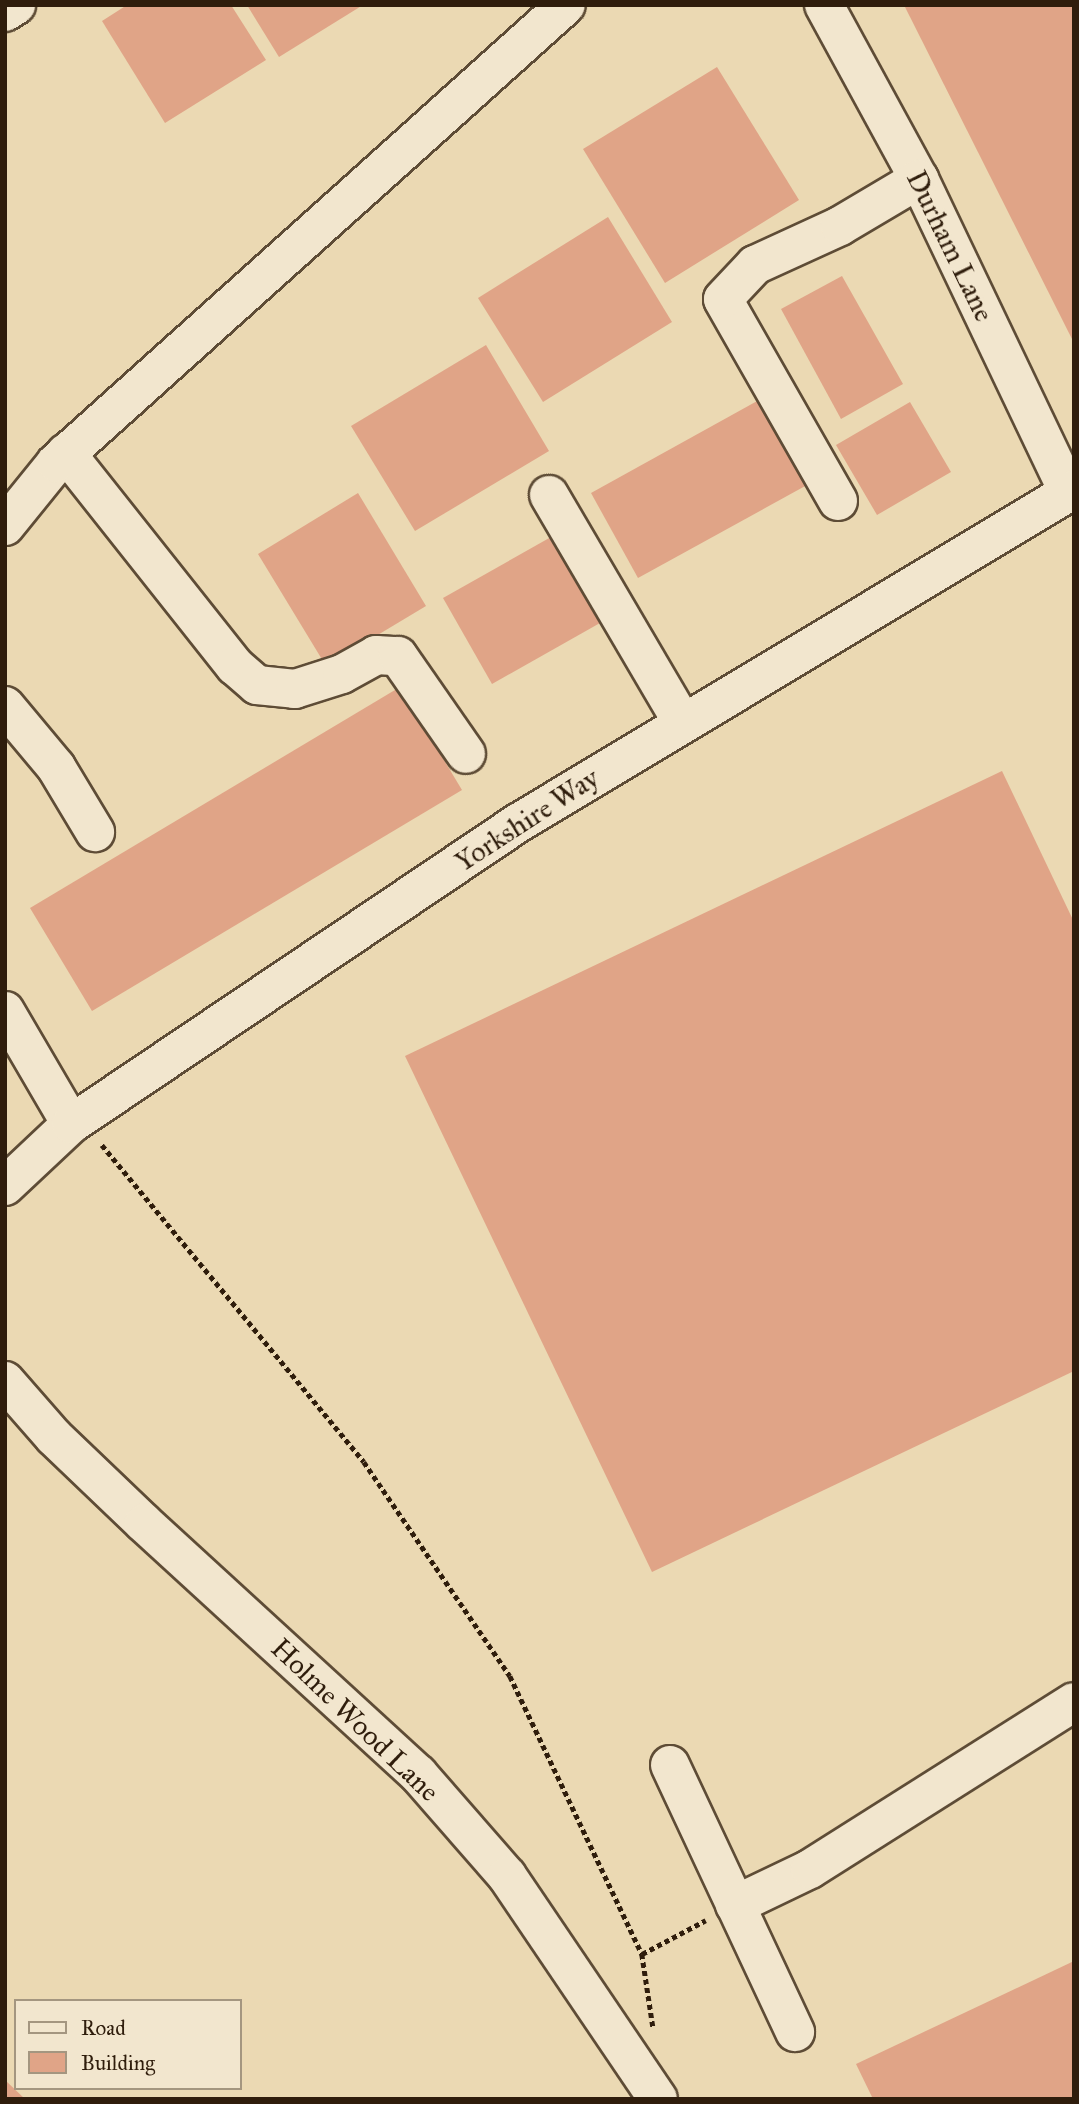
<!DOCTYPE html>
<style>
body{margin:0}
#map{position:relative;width:1079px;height:2104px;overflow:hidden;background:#ebd9b3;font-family:"IM FELL Great Primer",serif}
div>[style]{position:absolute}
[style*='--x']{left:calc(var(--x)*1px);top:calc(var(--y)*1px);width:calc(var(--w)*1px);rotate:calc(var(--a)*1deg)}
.building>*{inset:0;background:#e0a487}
.path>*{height:4.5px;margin-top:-2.25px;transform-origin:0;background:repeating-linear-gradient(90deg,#2f1d0c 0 5px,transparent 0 8.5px)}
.roads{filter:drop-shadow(2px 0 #5e4c36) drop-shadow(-2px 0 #5e4c36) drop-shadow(0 2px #5e4c36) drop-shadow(0 -2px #5e4c36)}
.minor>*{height:38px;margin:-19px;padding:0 19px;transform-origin:19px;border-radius:19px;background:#f2e6ce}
span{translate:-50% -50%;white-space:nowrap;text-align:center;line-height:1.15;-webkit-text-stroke:5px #f2e6ce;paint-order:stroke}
.street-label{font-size:28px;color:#2f1d0c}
.frame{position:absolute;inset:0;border:7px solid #2f1d0c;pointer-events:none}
.legend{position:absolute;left:14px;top:1999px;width:228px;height:91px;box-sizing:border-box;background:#f2e6ce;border:2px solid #a49680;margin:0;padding:9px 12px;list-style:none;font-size:21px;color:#2f1d0c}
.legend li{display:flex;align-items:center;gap:14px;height:35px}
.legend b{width:35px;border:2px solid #a49680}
</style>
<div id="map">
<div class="building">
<div style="clip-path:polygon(127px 5px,231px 5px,266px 60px,165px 123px,102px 21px)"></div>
<div style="clip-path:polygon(247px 5px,363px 5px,279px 57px)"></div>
<div style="clip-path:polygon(904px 5px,1074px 5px,1074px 343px)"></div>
<div style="clip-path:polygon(717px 67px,799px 200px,665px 283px,583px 149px)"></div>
<div style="clip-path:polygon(608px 217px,672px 322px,543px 402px,478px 298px)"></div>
<div style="clip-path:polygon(842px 276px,903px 384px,841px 419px,781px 309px)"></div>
<div style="clip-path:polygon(486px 345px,549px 451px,415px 531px,351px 426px)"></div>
<div style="clip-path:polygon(759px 400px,807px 485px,638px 578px,591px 493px)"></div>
<div style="clip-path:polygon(910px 402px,951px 472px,877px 515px,836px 445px)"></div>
<div style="clip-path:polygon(358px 493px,426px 606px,326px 666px,258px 554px)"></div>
<div style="clip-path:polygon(551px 537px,600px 623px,492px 684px,443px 598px)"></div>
<div style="clip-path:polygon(400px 687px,462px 790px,92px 1011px,30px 908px)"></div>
<div style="clip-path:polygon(1002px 771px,1074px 922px,1074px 1371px,652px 1572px,405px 1056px)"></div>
<div style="clip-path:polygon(1074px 1961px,1074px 2099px,873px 2099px,856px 2064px)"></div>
<div style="clip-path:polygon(5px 2080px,25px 2099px,5px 2099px)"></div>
</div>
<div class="path">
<div style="--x:102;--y:1145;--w:411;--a:50.4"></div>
<div style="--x:364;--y:1462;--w:259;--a:55.7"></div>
<div style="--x:510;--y:1676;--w:308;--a:64.6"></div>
<div style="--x:642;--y:1954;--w:74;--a:81.4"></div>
<div style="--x:642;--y:1954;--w:72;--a:-28"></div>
</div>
<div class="roads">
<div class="minor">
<div style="--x:824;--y:5;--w:198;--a:61.4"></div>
<div style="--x:919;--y:179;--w:346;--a:64.5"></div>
<div style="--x:5;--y:12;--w:13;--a:-32"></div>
<div style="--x:66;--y:453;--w:272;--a:51.6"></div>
<div style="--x:235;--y:666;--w:29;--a:41"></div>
<div style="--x:257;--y:685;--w:38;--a:6"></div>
<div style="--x:295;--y:689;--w:49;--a:-17.7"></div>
<div style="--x:342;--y:674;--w:39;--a:-29"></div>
<div style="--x:376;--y:655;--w:22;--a:3"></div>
<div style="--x:398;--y:656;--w:119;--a:55.2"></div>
<div style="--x:549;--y:495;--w:264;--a:59.6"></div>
<div style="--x:838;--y:501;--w:232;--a:-119.7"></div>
<div style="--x:723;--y:299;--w:47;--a:-46.7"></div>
<div style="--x:755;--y:265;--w:94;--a:-24.6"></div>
<div style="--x:840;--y:226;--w:92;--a:-30.7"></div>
<div style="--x:5;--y:526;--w:81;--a:-51"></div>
<div style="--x:56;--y:463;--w:685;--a:-41.93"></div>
<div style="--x:5;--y:706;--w:80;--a:50.1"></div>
<div style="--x:56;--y:767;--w:76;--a:59"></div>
<div style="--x:5;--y:1011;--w:131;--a:59.7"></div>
<div style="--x:5;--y:1186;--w:91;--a:-43.2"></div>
<div style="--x:71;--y:1124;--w:539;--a:-33.96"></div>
<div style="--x:518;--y:823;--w:649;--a:-30.99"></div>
<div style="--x:5;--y:1381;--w:74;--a:48.8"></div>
<div style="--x:54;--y:1437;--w:124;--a:43.7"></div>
<div style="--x:144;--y:1523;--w:372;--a:42.5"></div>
<div style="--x:418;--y:1774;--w:135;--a:48.9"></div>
<div style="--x:507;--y:1876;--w:269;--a:55.9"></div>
<div style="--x:670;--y:1765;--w:295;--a:64.9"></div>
<div style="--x:735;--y:1905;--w:83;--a:-25.6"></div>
<div style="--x:810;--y:1869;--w:312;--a:-32.3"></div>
</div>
</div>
<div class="street-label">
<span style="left:950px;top:246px;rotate:64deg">Durham Lane</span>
<span style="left:527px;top:820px;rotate:-33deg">Yorkshire Way</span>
<span style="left:355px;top:1720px;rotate:44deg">Holme Wood Lane</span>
</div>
<div class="frame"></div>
<ul class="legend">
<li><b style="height:9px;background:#f2e6ce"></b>Road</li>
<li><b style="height:19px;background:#e0a487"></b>Building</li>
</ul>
</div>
